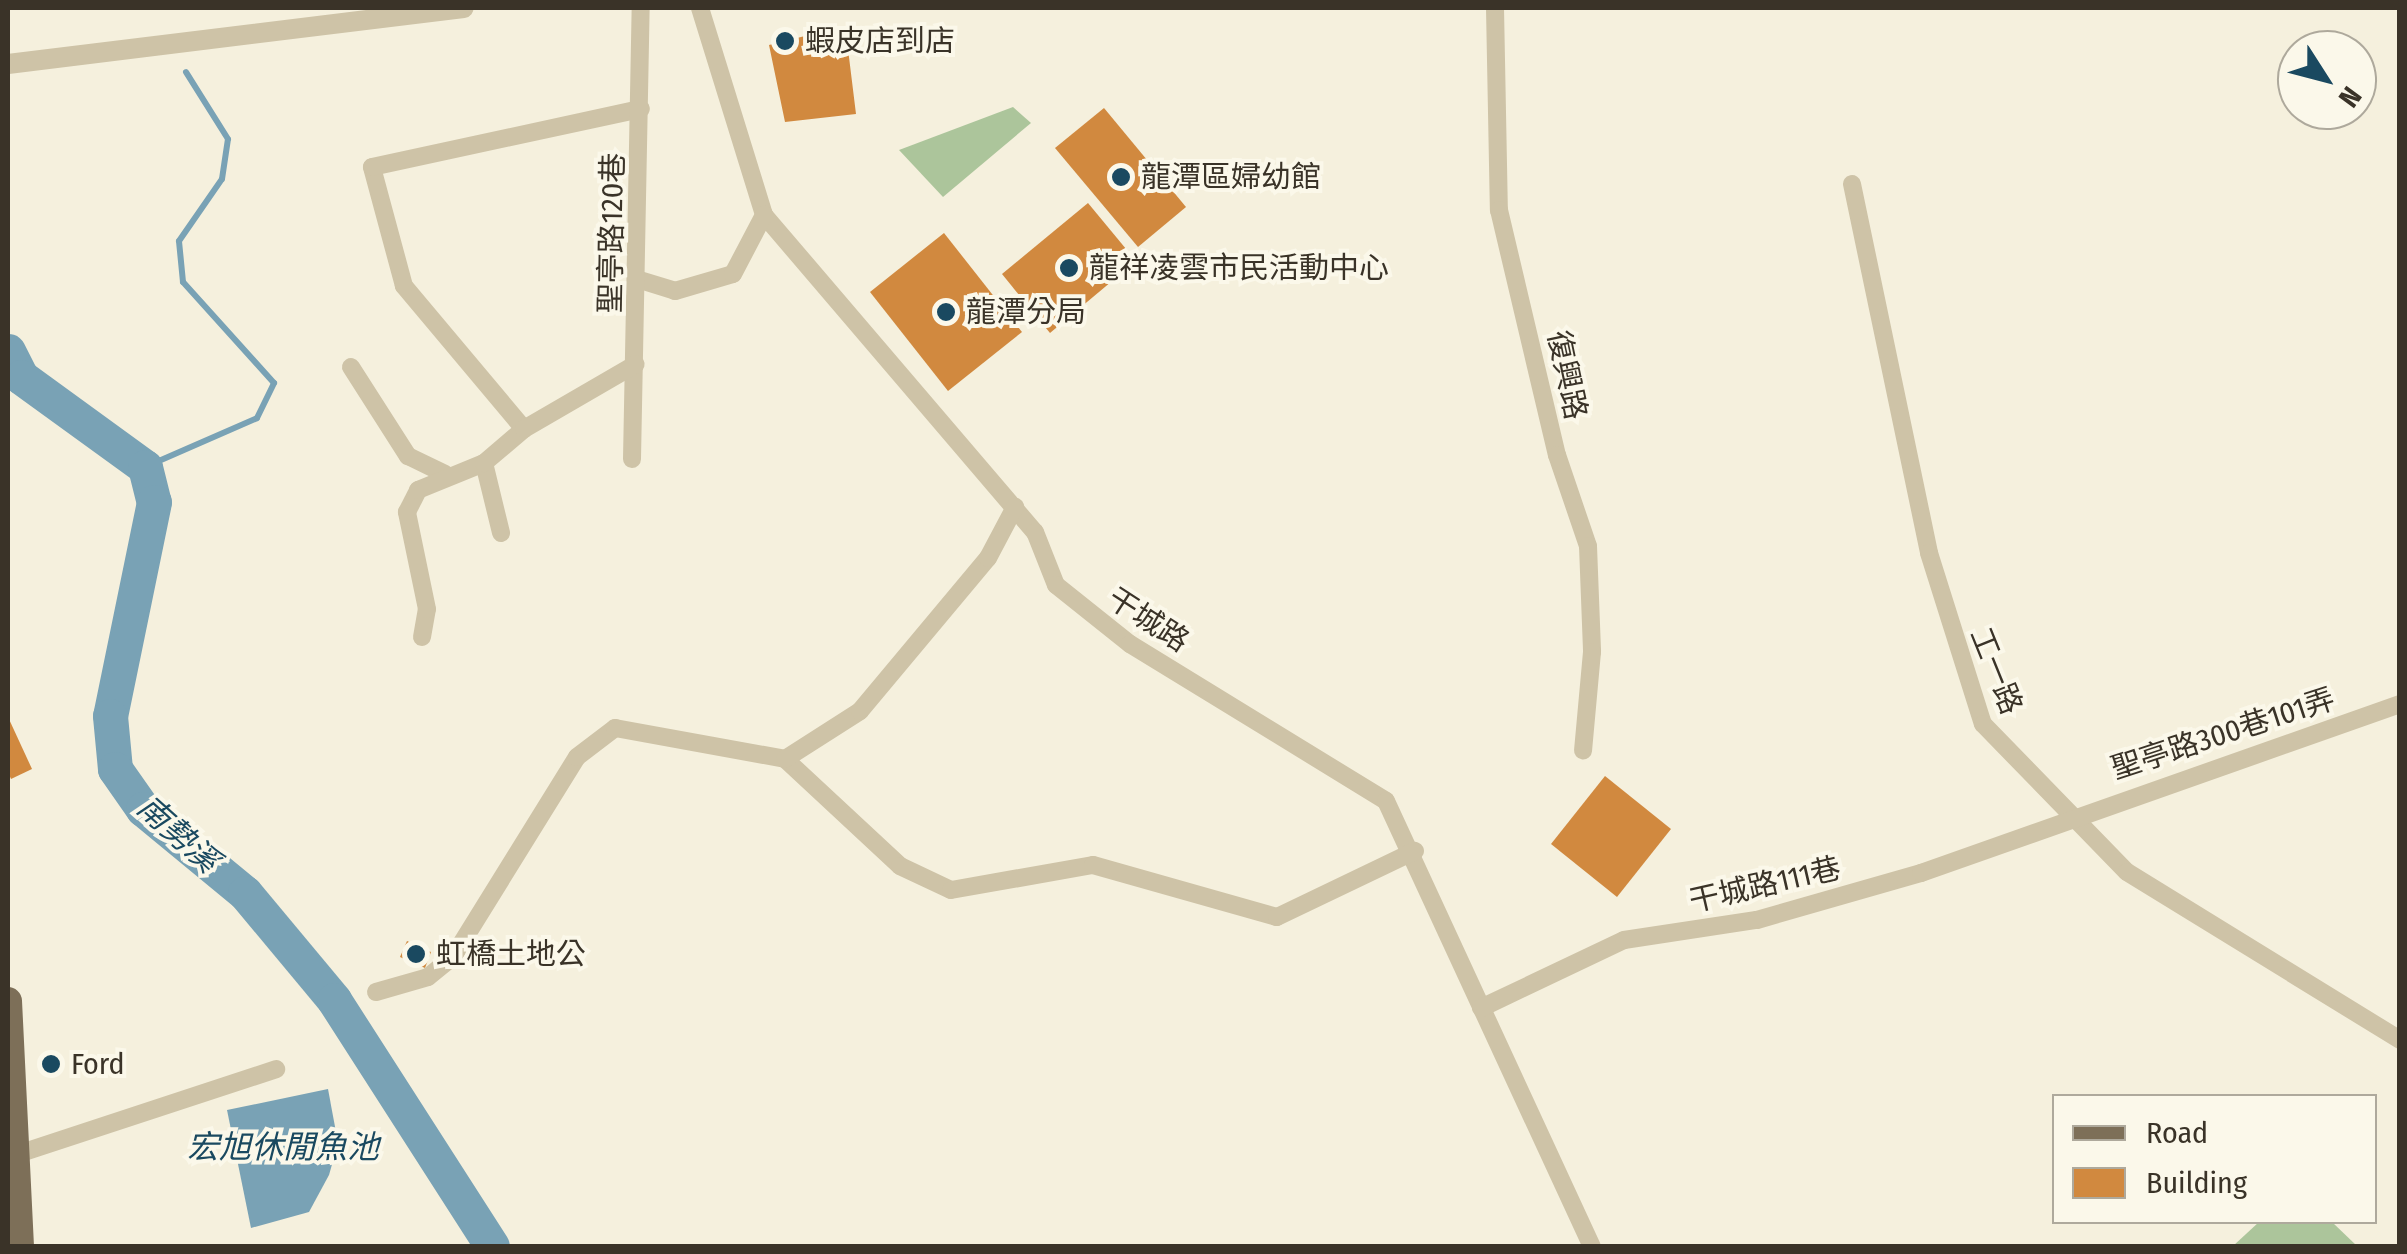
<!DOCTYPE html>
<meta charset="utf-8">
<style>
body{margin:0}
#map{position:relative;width:2407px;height:1254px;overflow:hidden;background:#f5f0dd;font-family:"Fira Sans Condensed","Noto Sans TC",sans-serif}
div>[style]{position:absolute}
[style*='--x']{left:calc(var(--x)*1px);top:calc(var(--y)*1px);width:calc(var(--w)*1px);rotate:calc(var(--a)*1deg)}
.green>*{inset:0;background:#acc59b}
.water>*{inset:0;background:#79a2b5}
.stream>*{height:6px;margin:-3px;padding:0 3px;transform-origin:3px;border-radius:3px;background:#79a2b5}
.river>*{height:35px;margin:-17.5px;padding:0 17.5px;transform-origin:17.5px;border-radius:17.5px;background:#79a2b5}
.building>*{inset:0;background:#d1893f}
.minor>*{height:18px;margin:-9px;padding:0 9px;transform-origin:9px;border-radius:9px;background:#cec3a7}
.tertiary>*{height:20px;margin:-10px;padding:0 10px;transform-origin:10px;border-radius:10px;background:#cec3a7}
.primary>*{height:28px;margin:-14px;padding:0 14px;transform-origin:14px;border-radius:14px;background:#7d6f58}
.dots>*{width:28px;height:28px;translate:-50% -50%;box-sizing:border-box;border:5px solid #fbf8ea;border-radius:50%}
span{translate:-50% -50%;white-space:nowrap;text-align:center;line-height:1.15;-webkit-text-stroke:8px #fbf8ea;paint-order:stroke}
.poi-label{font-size:30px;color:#3a3328}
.left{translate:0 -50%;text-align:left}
.street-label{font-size:30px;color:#3a3328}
.water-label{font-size:32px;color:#1a4960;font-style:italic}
.frame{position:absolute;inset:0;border:10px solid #3a3328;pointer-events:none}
.legend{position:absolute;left:2052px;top:1094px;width:325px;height:130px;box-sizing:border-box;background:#fbf8ea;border:2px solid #aea99c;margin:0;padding:12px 18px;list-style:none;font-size:30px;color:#3a3328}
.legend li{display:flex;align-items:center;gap:20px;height:50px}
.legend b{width:50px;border:2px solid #aea99c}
.north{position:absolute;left:2277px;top:30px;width:100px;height:100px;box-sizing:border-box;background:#fbf8ea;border:2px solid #aea99c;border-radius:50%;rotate:126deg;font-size:28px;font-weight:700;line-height:40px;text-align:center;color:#3a3328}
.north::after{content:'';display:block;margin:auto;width:35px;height:45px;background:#1a4960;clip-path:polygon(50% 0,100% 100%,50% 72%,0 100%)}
</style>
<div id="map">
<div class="green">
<div style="clip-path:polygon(1013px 107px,1031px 123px,943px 197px,899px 150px)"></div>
<div style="clip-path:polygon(2259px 1222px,2332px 1222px,2357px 1246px,2233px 1246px)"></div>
</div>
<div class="water">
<div style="clip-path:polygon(328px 1089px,338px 1143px,329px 1175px,309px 1212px,251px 1228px,227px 1110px)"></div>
</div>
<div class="stream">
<div style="--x:145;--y:467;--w:122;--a:-23.6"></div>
<div style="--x:257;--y:418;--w:39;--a:-64"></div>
<div style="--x:274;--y:383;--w:136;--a:-132"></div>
<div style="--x:183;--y:282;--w:41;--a:-95.6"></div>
<div style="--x:179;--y:241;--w:75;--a:-55.3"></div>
<div style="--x:222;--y:179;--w:40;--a:-81.5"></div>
<div style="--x:228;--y:139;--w:79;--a:-122.1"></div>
</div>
<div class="river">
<div style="--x:8;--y:351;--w:29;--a:63"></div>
<div style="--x:21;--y:377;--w:153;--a:36"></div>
<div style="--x:145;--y:467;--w:36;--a:76"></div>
<div style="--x:154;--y:502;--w:218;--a:101.6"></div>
<div style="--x:110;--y:716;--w:53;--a:84.6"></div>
<div style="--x:115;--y:769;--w:49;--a:55"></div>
<div style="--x:143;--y:809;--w:132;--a:39.5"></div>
<div style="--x:245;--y:893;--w:139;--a:50.2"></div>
<div style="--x:334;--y:1000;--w:292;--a:57.3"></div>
</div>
<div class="building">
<div style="clip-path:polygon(845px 26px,855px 51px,848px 49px,856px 114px,785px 122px,769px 45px)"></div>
<div style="clip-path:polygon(1104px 108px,1186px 207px,1138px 247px,1055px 148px)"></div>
<div style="clip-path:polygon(1088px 203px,1136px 261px,1050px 333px,1002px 274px)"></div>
<div style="clip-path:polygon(944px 233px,1022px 332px,948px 391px,870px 292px)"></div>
<div style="clip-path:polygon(8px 717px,32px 769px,11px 779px,8px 772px)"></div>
<div style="clip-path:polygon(1605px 776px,1671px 829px,1617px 897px,1551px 844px)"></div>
<div style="clip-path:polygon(407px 941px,431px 952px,425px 968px,400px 957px)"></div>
</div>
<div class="minor">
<div style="--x:700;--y:8;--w:217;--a:72.8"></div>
<div style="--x:764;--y:215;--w:417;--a:49.5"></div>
<div style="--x:1035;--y:532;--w:57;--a:68.4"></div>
<div style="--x:1056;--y:585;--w:95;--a:38.6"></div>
<div style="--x:1130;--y:644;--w:300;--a:31.5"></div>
<div style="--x:1386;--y:801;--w:490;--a:65.2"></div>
<div style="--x:1495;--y:8;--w:202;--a:88.9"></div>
<div style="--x:1499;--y:210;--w:252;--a:76.7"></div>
<div style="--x:1557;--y:455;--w:96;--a:71.2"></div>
<div style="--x:1588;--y:546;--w:106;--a:87.8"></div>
<div style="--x:1592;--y:652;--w:99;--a:95.2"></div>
<div style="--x:1852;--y:184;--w:377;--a:78.2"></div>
<div style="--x:1929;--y:553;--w:179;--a:72.5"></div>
<div style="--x:1983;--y:724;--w:206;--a:45.8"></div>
<div style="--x:2127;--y:872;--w:321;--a:31.6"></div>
<div style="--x:640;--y:280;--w:37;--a:17"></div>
<div style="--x:675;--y:291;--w:60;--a:-16.3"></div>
<div style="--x:733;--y:274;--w:67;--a:-62.3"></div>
<div style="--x:351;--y:367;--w:106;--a:57.4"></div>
<div style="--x:408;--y:456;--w:41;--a:25.9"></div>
<div style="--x:524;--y:429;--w:187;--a:-130"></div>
<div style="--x:404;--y:286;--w:123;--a:-105.1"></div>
<div style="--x:372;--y:167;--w:275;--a:-12.2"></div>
<div style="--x:632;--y:459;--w:451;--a:-88.9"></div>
<div style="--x:484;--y:463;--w:72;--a:76.3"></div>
<div style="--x:422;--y:637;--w:28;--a:-80"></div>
<div style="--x:427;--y:609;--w:99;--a:-101.7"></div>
<div style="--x:407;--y:512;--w:25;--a:-63"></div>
<div style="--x:418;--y:490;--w:71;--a:-22.2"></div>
<div style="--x:484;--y:463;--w:52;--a:-40.4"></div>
<div style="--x:524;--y:429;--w:129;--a:-30.1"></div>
<div style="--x:785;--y:759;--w:157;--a:42.9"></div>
<div style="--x:900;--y:866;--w:56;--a:25.2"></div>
<div style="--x:951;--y:890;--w:144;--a:-10"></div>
<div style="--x:1093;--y:865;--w:191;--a:15.8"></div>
<div style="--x:1277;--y:917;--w:153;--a:-25.6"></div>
<div style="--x:376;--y:992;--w:54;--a:-16.1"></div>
<div style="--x:428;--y:977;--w:32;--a:-39"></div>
<div style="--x:453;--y:957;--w:235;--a:-58.2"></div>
<div style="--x:577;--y:757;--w:48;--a:-37.3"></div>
<div style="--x:615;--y:728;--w:173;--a:10.3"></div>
<div style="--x:785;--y:759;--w:89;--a:-32.6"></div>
<div style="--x:860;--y:711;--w:199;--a:-50.1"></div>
<div style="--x:988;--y:558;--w:58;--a:-62.1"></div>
<div style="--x:1481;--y:1008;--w:158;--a:-25.4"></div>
<div style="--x:1624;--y:940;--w:134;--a:-8.6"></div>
<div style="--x:1757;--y:920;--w:171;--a:-16"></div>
<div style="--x:1921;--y:873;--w:508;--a:-19.43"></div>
<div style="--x:15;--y:1155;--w:275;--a:-18.2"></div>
</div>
<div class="tertiary">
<div style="--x:8;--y:64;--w:459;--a:-7"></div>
</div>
<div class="primary">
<div style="--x:8;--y:1001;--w:245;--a:87.2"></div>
</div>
<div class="dots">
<div style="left:785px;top:41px;background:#1a4960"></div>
<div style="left:1121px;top:177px;background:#1a4960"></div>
<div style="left:1069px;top:268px;background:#1a4960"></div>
<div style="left:946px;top:312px;background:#1a4960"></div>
<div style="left:416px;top:954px;background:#1a4960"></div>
<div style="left:51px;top:1064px;background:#1a4960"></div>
</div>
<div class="poi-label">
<span class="left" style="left:805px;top:41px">蝦皮店到店</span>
<span class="left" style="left:1141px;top:177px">龍潭區婦幼館</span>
<span class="left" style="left:1089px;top:268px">龍祥凌雲市民活動中心</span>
<span class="left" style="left:966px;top:312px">龍潭分局</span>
<span class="left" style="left:436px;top:954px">虹橋土地公</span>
<span class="left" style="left:71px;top:1064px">Ford</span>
</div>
<div class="street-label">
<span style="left:612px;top:233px;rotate:-89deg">聖亭路120巷</span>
<span style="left:1567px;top:375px;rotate:78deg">復興路</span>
<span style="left:1148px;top:620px;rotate:33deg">干城路</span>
<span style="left:1996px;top:671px;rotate:68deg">工一路</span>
<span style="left:2223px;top:734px;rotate:-18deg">聖亭路300巷101弄</span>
<span style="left:1765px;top:885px;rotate:-13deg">干城路111巷</span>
</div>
<div class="water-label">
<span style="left:178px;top:834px;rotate:42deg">南勢溪</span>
<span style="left:283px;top:1147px">宏旭休閒魚池</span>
</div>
<div class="frame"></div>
<ul class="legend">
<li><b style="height:12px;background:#7d6f58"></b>Road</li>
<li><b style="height:28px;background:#d1893f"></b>Building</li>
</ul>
<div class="north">N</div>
</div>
